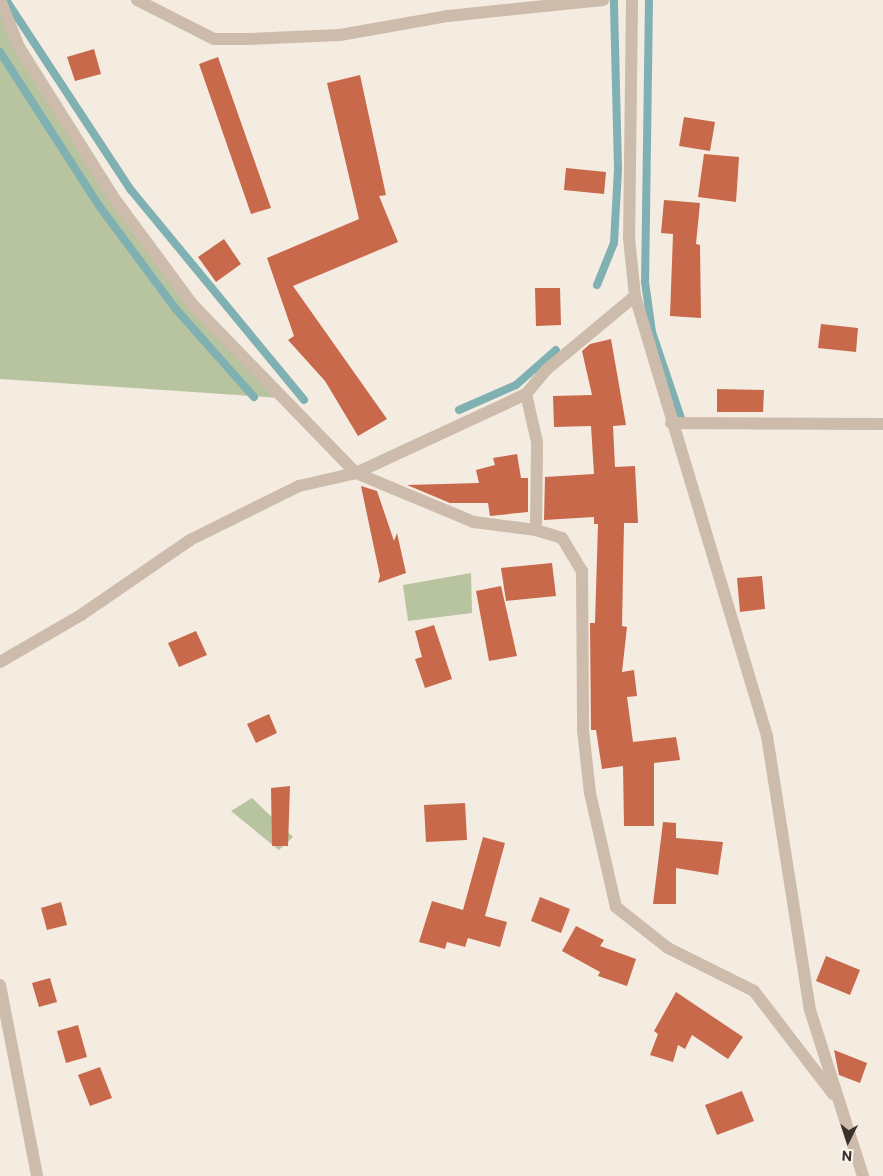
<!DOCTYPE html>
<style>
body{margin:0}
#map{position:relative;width:883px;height:1176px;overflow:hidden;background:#f4ebe1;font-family:Commissioner,sans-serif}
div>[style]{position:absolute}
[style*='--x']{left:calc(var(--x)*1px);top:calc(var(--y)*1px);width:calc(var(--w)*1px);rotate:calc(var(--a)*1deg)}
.green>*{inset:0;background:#b8c4a0}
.stream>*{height:8px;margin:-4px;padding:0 4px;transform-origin:4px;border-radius:4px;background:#7fb0b2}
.building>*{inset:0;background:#c8694b}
.minor>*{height:12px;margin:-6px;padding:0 6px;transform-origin:6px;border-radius:6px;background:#cdbbac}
span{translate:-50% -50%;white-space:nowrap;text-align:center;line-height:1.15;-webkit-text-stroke:4.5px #fbf5ee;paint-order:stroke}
.north{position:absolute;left:823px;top:1116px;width:50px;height:50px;-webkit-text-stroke:4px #fbf5ee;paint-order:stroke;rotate:184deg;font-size:14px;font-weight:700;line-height:20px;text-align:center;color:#3b302b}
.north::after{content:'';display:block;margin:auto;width:18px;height:22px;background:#3b302b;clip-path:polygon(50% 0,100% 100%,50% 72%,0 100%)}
</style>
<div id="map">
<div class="green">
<div style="clip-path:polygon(0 0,19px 47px,193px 305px,281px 398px,0 379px)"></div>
<div style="clip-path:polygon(471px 573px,472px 613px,408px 621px,403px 585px)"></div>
<div style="clip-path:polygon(252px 798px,293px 837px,279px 850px,231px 811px)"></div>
</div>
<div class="stream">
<div style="--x:6;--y:0;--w:227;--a:56.7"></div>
<div style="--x:131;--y:190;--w:272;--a:50.5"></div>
<div style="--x:649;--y:0;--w:282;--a:90.8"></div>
<div style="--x:645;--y:282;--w:50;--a:82"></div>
<div style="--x:652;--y:332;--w:91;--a:71.4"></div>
<div style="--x:0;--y:52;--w:184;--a:57.2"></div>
<div style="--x:100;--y:207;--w:126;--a:53.4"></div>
<div style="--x:175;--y:308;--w:119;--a:48.4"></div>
<div style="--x:597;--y:285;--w:45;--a:-68"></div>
<div style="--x:614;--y:243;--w:74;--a:-86.9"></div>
<div style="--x:618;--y:169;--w:169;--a:-91.4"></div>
<div style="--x:459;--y:410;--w:62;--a:-23.7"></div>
<div style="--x:516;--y:385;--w:53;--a:-41.2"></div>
</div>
<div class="building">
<div style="clip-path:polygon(94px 49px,101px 74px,75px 81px,67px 57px)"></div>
<div style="clip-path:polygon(218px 57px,271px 208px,251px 214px,199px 64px)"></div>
<div style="clip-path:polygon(360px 75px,386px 195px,379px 196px,398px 242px,293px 286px,387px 419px,358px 436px,325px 381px,288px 340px,294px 336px,267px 258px,359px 219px,327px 83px)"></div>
<div style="clip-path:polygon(684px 117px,715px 122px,710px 151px,679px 146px)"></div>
<div style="clip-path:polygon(704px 154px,739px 157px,736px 202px,698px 197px)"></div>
<div style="clip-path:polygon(566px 168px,606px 172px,604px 194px,564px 190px)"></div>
<div style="clip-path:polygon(664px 200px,700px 203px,696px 244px,700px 245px,701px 318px,670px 316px,673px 234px,661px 233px)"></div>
<div style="clip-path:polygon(224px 239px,241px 264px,216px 282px,198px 257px)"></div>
<div style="clip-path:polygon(535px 288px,560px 288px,561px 325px,536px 326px)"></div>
<div style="clip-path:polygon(821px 324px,858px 328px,856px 352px,818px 348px)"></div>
<div style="clip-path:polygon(611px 339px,626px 425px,613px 426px,615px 467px,635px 466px,638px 523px,624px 523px,622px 626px,627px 627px,622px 672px,634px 670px,637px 696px,627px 697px,633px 742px,676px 737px,680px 760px,654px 763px,654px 826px,624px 826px,623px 766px,602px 769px,596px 730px,591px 730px,590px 623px,595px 623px,598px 524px,594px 524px,594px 517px,544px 520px,545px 477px,594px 474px,591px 426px,554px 427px,553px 396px,592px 395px,582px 351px,590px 344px)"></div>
<div style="clip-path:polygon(717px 389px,764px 390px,763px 412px,717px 412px)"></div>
<div style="clip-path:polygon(517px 454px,521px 478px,528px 478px,528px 512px,490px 516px,488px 503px,450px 503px,407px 485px,479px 483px,476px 470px,495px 465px,493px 458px)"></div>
<div style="clip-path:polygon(361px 486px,377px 491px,394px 541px,397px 533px,406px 573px,378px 583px,380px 576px)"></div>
<div style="clip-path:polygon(552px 563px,556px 596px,506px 601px,501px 568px)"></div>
<div style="clip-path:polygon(762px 576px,765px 609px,740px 612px,737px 578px)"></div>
<div style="clip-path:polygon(501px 586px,517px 656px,489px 661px,476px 591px)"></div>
<div style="clip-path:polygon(434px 625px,452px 679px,425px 688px,415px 659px,422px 657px,415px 631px)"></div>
<div style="clip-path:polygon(196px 631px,207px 655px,179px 667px,168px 643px)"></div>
<div style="clip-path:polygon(269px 714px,277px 733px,256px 743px,247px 724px)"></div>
<div style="clip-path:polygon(290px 786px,288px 846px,272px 846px,271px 788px)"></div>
<div style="clip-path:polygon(465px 803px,467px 840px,426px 842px,424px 805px)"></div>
<div style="clip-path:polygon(663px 822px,676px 823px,676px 838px,723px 842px,718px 875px,676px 868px,676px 904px,653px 904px)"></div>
<div style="clip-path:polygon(483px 837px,505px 843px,485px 916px,507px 922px,500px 947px,468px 938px,465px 947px,447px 942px,445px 949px,419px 942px,432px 901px,463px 910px)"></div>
<div style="clip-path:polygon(540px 897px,570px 909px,561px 933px,531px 921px)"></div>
<div style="clip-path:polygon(61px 902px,67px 925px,47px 930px,41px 908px)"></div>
<div style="clip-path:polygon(576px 926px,604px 940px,600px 946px,636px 959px,627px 986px,598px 976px,600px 972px,562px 951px)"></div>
<div style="clip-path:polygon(826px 956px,860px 970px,850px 995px,816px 981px)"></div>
<div style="clip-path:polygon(50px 978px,57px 1002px,39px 1007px,32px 983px)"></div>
<div style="clip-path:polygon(676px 992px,743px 1037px,728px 1059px,692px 1035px,685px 1049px,678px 1045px,673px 1062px,650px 1055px,658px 1034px,654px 1031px)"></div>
<div style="clip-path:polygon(78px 1025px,87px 1057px,66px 1063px,57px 1031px)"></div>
<div style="clip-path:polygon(834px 1050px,867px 1063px,860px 1083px,839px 1075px)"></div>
<div style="clip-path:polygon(100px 1067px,112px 1098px,90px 1106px,78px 1075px)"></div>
<div style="clip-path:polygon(742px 1091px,754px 1121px,717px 1135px,705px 1105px)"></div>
</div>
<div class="minor">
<div style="--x:0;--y:0;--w:51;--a:68"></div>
<div style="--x:19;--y:47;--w:178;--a:57.8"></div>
<div style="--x:114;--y:198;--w:133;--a:53.6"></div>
<div style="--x:193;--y:305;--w:234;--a:45.9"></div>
<div style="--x:356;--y:473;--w:128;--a:22.6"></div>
<div style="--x:474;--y:522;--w:63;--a:7.4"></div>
<div style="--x:536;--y:530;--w:88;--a:-89.3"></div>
<div style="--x:537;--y:442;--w:49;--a:-102.9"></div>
<div style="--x:137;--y:0;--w:86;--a:26.9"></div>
<div style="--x:214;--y:39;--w:34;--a:0"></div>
<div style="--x:248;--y:39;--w:92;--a:-2.5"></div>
<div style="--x:340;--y:35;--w:110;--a:-10"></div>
<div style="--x:448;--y:16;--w:156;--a:-5.9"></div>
<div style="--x:632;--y:0;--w:238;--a:90.7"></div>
<div style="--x:629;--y:238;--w:58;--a:84.1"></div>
<div style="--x:635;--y:296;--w:459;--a:73.3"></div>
<div style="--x:767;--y:736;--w:277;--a:81.1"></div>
<div style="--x:810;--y:1010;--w:174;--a:72.3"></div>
<div style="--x:671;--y:423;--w:212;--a:0.3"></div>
<div style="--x:536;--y:530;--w:27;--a:17"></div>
<div style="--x:562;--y:538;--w:39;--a:59"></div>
<div style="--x:582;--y:571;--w:159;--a:89.6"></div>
<div style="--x:583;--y:730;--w:63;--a:83.7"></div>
<div style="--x:590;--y:793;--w:117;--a:77.2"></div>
<div style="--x:616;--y:907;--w:66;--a:38.3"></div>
<div style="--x:668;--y:948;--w:96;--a:26.6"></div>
<div style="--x:754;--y:991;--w:130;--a:52.5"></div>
<div style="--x:0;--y:662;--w:94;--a:-30.1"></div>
<div style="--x:81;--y:615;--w:132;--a:-34.5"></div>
<div style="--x:190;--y:540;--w:122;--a:-26.4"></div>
<div style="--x:299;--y:486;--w:58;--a:-12.8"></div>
<div style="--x:356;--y:473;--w:187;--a:-24.9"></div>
<div style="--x:526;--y:394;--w:31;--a:-50"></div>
<div style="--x:546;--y:370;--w:116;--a:-39.7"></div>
<div style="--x:0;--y:985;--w:195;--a:79"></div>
</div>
<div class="north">N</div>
</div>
